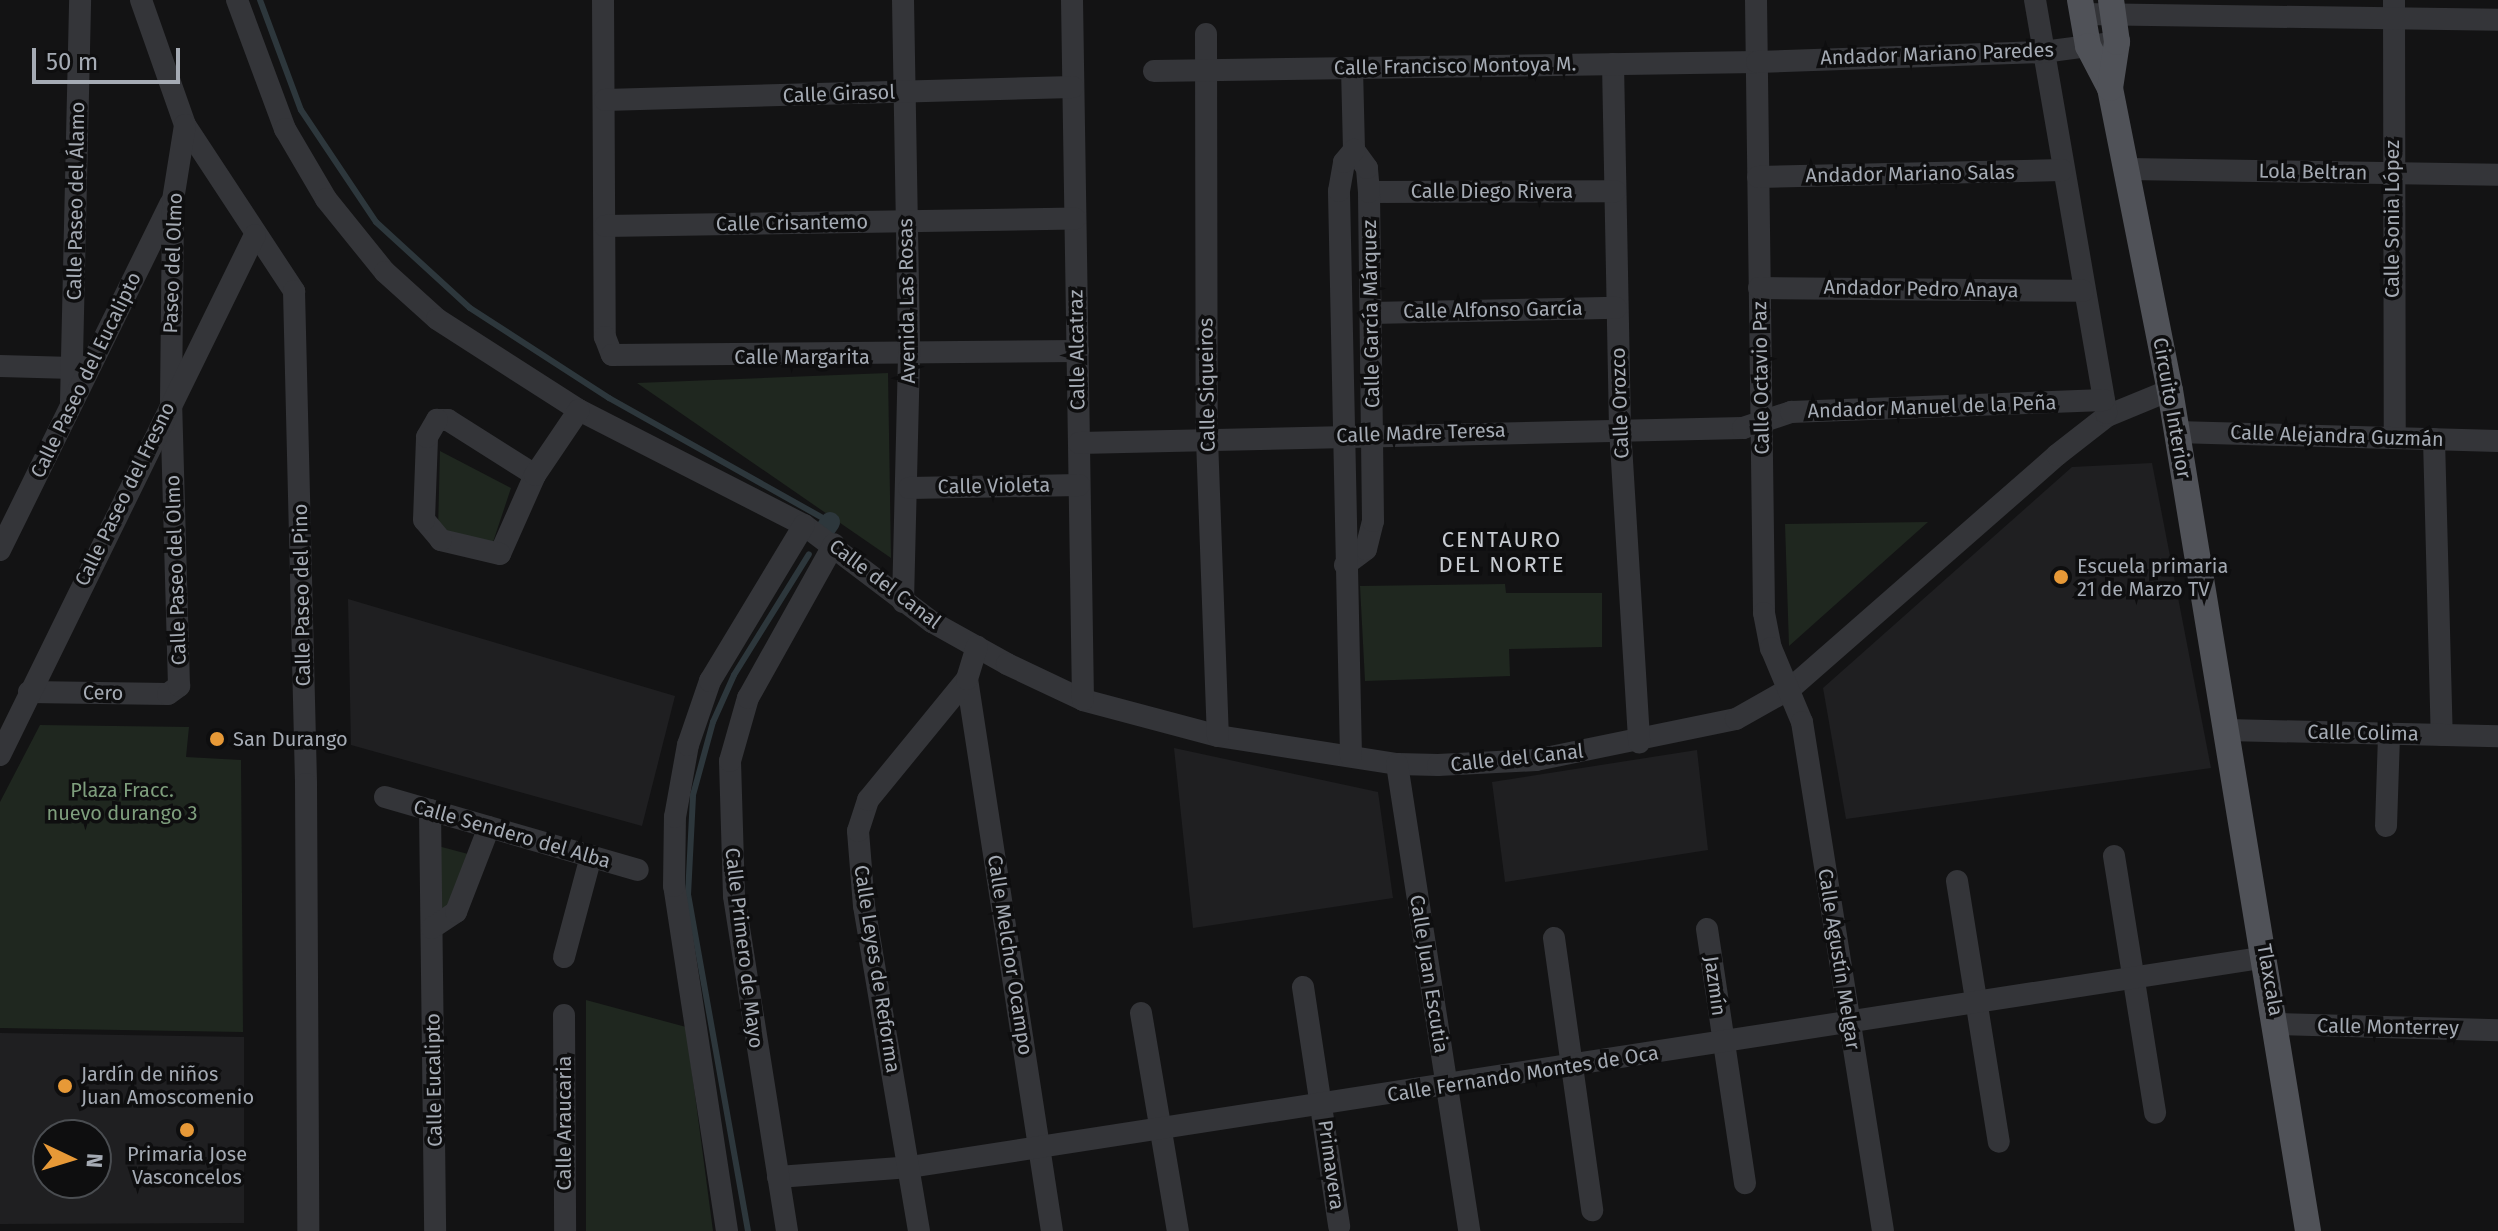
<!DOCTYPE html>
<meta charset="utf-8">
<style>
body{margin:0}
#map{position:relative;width:2498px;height:1231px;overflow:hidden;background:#131314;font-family:"Fira Sans",sans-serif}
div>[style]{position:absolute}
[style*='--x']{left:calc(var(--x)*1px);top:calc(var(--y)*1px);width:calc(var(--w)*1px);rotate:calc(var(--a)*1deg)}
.built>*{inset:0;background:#1f1f21}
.green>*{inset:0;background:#1f271f}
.stream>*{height:6px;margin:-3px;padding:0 3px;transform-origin:3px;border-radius:3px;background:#2d373c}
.canal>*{height:20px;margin:-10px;padding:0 10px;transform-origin:10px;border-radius:10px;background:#2d373c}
.minor>*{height:22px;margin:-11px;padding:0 11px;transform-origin:11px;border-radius:11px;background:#343539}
.major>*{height:26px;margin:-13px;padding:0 13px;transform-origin:13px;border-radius:13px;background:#505258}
.dots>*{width:22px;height:22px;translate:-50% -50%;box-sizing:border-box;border:4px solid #0e0e0f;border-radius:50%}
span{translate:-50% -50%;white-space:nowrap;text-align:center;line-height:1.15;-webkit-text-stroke:7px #0e0e0f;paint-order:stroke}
.street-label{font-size:20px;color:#a5abb4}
.poi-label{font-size:20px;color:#a5abb4}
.left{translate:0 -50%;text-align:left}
.park-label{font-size:20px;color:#7e9e7d}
.neighbourhood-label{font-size:22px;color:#c6cad0;letter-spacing:2px}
.north{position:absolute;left:32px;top:1119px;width:80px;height:80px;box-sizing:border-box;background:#0e0e0f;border:2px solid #4a4d51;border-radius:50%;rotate:94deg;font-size:22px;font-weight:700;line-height:32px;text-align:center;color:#a5abb4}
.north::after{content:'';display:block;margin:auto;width:28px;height:36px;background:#e79937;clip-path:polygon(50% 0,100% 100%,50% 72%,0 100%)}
.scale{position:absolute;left:32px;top:48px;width:148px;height:36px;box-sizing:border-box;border:4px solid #a5abb4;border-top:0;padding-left:10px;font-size:24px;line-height:28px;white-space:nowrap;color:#a5abb4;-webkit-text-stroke:6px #0e0e0f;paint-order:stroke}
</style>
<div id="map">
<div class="built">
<div style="clip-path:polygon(2152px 463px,2211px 768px,1846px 819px,1823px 688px,2072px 467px)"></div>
<div style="clip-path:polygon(348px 599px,675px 696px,642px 826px,351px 745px)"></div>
<div style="clip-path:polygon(1174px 748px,1378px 792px,1393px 898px,1193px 928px)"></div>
<div style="clip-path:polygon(1697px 750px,1708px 850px,1505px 882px,1492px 782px)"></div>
<div style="clip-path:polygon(evenodd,0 1033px,244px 1037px,244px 1223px,0 1224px,0 1033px,48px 1135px,96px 1135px,96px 1183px,48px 1183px,48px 1135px)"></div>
</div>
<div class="green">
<div style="clip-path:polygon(888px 373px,891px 558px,637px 383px)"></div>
<div style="clip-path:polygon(440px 451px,511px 488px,492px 545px,438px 530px)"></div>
<div style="clip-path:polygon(1928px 522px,1789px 646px,1785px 524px)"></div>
<div style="clip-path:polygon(1505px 584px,1506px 593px,1602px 593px,1602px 647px,1509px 649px,1510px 676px,1365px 681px,1360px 586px)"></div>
<div style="clip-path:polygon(40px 725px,189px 727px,186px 757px,241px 760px,243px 1032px,0 1028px,0 802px)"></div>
<div style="clip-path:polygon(438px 846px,468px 854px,449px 911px,440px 914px)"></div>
<div style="clip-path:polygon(586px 1000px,686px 1027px,713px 1231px,586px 1231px)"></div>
</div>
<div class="stream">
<div style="--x:260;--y:0;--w:117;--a:69.6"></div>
<div style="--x:301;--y:110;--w:135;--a:56.2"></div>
<div style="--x:376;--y:222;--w:127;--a:42.5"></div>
<div style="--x:470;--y:308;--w:166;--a:32.9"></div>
<div style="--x:609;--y:398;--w:253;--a:29.3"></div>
<div style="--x:748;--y:1231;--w:341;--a:-100.1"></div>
<div style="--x:688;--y:895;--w:100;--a:-87.1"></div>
<div style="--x:693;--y:795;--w:76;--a:-74.7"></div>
<div style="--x:713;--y:722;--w:51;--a:-65.9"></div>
<div style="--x:734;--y:675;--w:142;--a:-58.2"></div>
</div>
<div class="canal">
<div style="--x:820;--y:537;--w:18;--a:-56"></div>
</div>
<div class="minor">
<div style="--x:141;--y:0;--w:133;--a:70.6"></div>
<div style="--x:185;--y:125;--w:199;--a:56.7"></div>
<div style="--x:294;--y:291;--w:493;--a:88.6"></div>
<div style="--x:306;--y:784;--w:447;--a:89.7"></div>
<div style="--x:237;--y:0;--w:138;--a:69.6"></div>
<div style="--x:285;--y:129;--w:81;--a:59.6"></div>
<div style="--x:326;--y:199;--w:94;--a:51.1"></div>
<div style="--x:385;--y:272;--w:70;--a:42.1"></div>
<div style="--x:437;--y:319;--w:169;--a:32.7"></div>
<div style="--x:579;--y:410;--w:253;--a:27.1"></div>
<div style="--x:804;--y:525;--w:161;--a:37.2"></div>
<div style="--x:932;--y:622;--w:86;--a:29.2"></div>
<div style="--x:1007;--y:664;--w:84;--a:25.3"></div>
<div style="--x:1083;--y:700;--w:140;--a:14.9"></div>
<div style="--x:1218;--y:736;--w:181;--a:8.9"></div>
<div style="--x:1397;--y:764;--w:41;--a:1.4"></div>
<div style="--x:1438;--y:765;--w:98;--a:-2.9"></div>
<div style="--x:1536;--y:760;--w:204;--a:-11.6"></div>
<div style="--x:1736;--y:719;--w:63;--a:-29.4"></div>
<div style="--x:1791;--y:688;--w:354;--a:-41.2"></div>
<div style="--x:2057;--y:455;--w:63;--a:-38"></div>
<div style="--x:2107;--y:416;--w:68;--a:-22.4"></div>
<div style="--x:603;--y:0;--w:337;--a:89.7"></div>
<div style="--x:605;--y:337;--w:19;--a:69"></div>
<div style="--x:612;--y:355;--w:466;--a:-0.5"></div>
<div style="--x:903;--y:0;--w:356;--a:89"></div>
<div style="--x:909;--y:356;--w:246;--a:91.4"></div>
<div style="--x:1072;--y:0;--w:700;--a:89.1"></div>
<div style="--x:1756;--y:0;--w:613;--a:89.25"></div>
<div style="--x:1764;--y:613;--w:36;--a:79"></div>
<div style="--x:1771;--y:648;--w:80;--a:67.3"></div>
<div style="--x:1802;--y:722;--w:515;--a:80.96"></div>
<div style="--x:2035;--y:0;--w:419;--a:80.2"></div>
<div style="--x:2394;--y:0;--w:438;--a:89.9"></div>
<div style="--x:2082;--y:14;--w:416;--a:0.8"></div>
<div style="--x:1206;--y:34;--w:405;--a:89.9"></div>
<div style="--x:1207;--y:439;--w:297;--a:87.9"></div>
<div style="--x:1613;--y:64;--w:364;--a:88.9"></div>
<div style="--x:1620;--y:428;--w:315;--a:86.5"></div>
<div style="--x:1154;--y:71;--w:603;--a:-0.86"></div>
<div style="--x:1757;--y:62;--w:286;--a:-2"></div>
<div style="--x:2043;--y:52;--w:62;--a:-7.5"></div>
<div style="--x:605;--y:100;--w:468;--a:-1.6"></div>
<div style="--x:2128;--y:169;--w:370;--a:0.9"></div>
<div style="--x:1758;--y:177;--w:304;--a:-1.3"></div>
<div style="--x:1369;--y:192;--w:246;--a:-0.2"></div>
<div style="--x:605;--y:226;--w:470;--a:-0.9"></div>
<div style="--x:1759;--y:288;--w:324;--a:0.5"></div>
<div style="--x:1371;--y:313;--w:245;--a:-1.2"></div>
<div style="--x:0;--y:366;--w:73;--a:1.6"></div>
<div style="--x:71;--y:402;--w:402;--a:-88.7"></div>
<div style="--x:437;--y:420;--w:11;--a:0"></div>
<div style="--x:448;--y:420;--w:103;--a:32.3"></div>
<div style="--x:535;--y:475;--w:86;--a:113.9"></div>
<div style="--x:500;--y:554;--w:61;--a:-166.7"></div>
<div style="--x:441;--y:540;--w:26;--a:-130"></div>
<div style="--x:424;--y:520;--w:83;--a:-87.9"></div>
<div style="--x:427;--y:437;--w:20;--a:-60"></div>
<div style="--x:2176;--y:432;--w:322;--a:1.6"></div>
<div style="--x:2434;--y:439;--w:296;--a:88.5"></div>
<div style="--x:1079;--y:443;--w:664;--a:-1.29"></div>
<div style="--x:1743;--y:428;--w:51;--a:-18.4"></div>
<div style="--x:1791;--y:412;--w:313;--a:-2.2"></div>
<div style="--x:535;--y:475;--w:78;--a:-55.9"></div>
<div style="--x:909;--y:488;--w:170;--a:-1"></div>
<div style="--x:0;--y:550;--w:386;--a:-63.8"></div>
<div style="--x:1345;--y:565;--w:26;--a:-37"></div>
<div style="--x:1366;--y:549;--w:29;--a:-76"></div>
<div style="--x:1373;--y:521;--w:329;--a:-90.7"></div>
<div style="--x:1369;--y:192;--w:24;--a:-95"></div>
<div style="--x:1367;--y:168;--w:22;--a:-126"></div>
<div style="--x:1354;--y:150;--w:82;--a:-91.4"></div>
<div style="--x:967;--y:679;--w:559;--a:81.25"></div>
<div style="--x:29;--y:692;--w:139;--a:0.8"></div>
<div style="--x:168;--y:694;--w:14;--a:-36"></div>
<div style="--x:179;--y:686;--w:285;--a:-91.6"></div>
<div style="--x:171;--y:401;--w:201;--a:-89.4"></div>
<div style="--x:173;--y:200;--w:76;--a:-80.9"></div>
<div style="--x:2227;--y:730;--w:271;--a:1.3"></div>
<div style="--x:0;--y:755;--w:579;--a:-63.88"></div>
<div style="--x:1351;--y:756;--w:565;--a:-91.22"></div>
<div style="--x:1339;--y:191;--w:29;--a:-80"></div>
<div style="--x:1344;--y:162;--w:16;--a:-50"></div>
<div style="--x:1397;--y:764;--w:473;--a:81.2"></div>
<div style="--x:385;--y:797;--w:263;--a:16.1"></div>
<div style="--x:430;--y:810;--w:421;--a:89.3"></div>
<div style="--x:2386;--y:826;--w:92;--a:-88.1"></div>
<div style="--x:2114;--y:856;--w:260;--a:80.9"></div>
<div style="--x:1957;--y:881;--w:264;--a:80.9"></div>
<div style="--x:432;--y:928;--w:29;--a:-34"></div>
<div style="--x:456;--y:912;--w:91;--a:-68.8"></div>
<div style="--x:1707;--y:929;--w:257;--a:81.5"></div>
<div style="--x:1554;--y:938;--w:275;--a:82"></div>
<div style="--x:564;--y:957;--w:105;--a:-75"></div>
<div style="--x:1303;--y:987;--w:242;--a:81.4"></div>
<div style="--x:1141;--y:1013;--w:221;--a:80.4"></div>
<div style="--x:564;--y:1015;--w:216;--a:89.7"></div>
<div style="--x:2277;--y:1024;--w:221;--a:1.6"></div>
<div style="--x:778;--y:1177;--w:132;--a:-4.3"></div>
<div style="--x:910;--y:1167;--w:1372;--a:-8.8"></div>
<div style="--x:727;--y:1231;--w:349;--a:-98.7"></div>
<div style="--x:674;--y:886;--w:69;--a:-89.2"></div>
<div style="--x:675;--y:817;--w:73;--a:-79.8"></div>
<div style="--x:688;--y:745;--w:68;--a:-71"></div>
<div style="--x:710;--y:681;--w:182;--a:-58.9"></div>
<div style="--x:787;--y:1231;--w:339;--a:-99"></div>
<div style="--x:734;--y:896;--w:135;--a:-91.7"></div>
<div style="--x:730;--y:761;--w:66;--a:-74.1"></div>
<div style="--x:748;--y:698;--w:176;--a:-60.8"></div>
<div style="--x:919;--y:1231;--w:330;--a:-99.6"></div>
<div style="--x:864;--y:906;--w:75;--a:-94.6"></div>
<div style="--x:858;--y:831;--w:33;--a:-72"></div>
<div style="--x:868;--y:800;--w:156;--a:-50.7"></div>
<div style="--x:967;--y:679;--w:34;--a:-73"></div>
</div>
<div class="major">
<div style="--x:2080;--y:0;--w:47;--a:80.1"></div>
<div style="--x:2088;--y:46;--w:47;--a:62.4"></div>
<div style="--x:2110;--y:88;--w:308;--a:78.8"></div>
<div style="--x:2170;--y:390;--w:852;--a:80.68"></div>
<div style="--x:2110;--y:88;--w:47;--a:-81.3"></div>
<div style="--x:2117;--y:42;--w:42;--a:-98.1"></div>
</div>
<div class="dots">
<div style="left:2061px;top:577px;background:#e79937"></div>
<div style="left:217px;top:739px;background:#e79937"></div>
<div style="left:65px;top:1086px;background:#e79937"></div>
<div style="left:187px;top:1130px;background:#e79937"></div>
</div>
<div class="street-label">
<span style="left:1937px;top:54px;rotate:-2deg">Andador Mariano Paredes</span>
<span style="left:1455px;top:66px;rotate:-1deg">Calle Francisco Montoya M.</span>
<span style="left:839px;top:94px;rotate:-2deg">Calle Girasol</span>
<span style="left:2313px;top:172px;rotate:1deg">Lola Beltran</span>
<span style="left:1910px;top:174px;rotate:-1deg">Andador Mariano Salas</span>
<span style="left:1492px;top:191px">Calle Diego Rivera</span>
<span style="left:76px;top:201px;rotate:-89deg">Calle Paseo del Álamo</span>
<span style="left:2392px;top:219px;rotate:-90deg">Calle Sonia López</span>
<span style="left:792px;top:223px;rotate:-1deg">Calle Crisantemo</span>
<span style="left:173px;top:263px;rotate:-88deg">Paseo del Olmo</span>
<span style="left:1921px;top:289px;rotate:1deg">Andador Pedro Anaya</span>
<span style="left:907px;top:301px;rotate:-91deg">Avenida Las Rosas</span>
<span style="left:1493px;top:310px;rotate:-1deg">Calle Alfonso García</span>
<span style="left:1371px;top:314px;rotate:-91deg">Calle García Márquez</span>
<span style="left:1077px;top:350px;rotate:-91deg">Calle Alcatraz</span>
<span style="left:802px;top:357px">Calle Margarita</span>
<span style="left:86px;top:375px;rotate:-64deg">Calle Paseo del Eucalipto</span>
<span style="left:1761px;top:378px;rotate:-91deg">Calle Octavio Paz</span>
<span style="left:1207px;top:385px;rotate:-91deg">Calle Siqueiros</span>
<span style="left:1620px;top:403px;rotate:-92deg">Calle Orozco</span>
<span style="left:1932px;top:407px;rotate:-2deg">Andador Manuel de la Peña</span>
<span style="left:2172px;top:408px;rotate:80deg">Circuito Interior</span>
<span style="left:1421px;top:433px;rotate:-2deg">Calle Madre Teresa</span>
<span style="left:2337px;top:436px;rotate:2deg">Calle Alejandra Guzmán</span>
<span style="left:994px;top:486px;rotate:-1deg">Calle Violeta</span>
<span style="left:125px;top:494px;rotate:-64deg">Calle Paseo del Fresno</span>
<span style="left:176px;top:570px;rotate:-92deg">Calle Paseo del Olmo</span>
<span style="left:885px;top:584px;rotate:37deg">Calle del Canal</span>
<span style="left:302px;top:595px;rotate:-91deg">Calle Paseo del Pino</span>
<span style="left:103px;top:693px;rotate:1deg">Cero</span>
<span style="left:2363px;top:733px;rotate:1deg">Calle Colima</span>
<span style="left:1517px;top:758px;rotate:-6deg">Calle del Canal</span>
<span style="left:512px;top:834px;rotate:16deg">Calle Sendero del Alba</span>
<span style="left:744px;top:948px;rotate:83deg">Calle Primero de Mayo</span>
<span style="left:1010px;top:955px;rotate:81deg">Calle Melchor Ocampo</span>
<span style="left:1839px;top:959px;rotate:81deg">Calle Agustín Melgar</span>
<span style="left:877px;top:969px;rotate:81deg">Calle Leyes de Reforma</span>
<span style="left:1429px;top:974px;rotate:81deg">Calle Juan Escutia</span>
<span style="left:2270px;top:980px;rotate:80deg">Tlaxcala</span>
<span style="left:1715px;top:986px;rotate:82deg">Jazmín</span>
<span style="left:2388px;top:1027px;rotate:1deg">Calle Monterrey</span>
<span style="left:1523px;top:1074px;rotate:-9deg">Calle Fernando Montes de Oca</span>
<span style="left:434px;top:1080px;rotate:-91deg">Calle Eucalipto</span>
<span style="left:564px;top:1123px;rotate:-90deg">Calle Araucaria</span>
<span style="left:1331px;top:1165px;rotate:82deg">Primavera</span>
</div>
<div class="poi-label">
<span class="left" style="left:2077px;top:578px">Escuela primaria<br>21 de Marzo TV</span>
<span class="left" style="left:233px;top:739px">San Durango</span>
<span class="left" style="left:81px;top:1086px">Jardín de niños<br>Juan Amoscomenio</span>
<span style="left:187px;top:1166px">Primaria Jose<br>Vasconcelos</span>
</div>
<div class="park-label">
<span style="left:122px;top:802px">Plaza Fracc.<br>nuevo durango 3</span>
</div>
<div class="neighbourhood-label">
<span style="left:1502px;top:552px">CENTAURO<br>DEL NORTE</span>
</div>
<div class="north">N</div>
<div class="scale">50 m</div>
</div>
